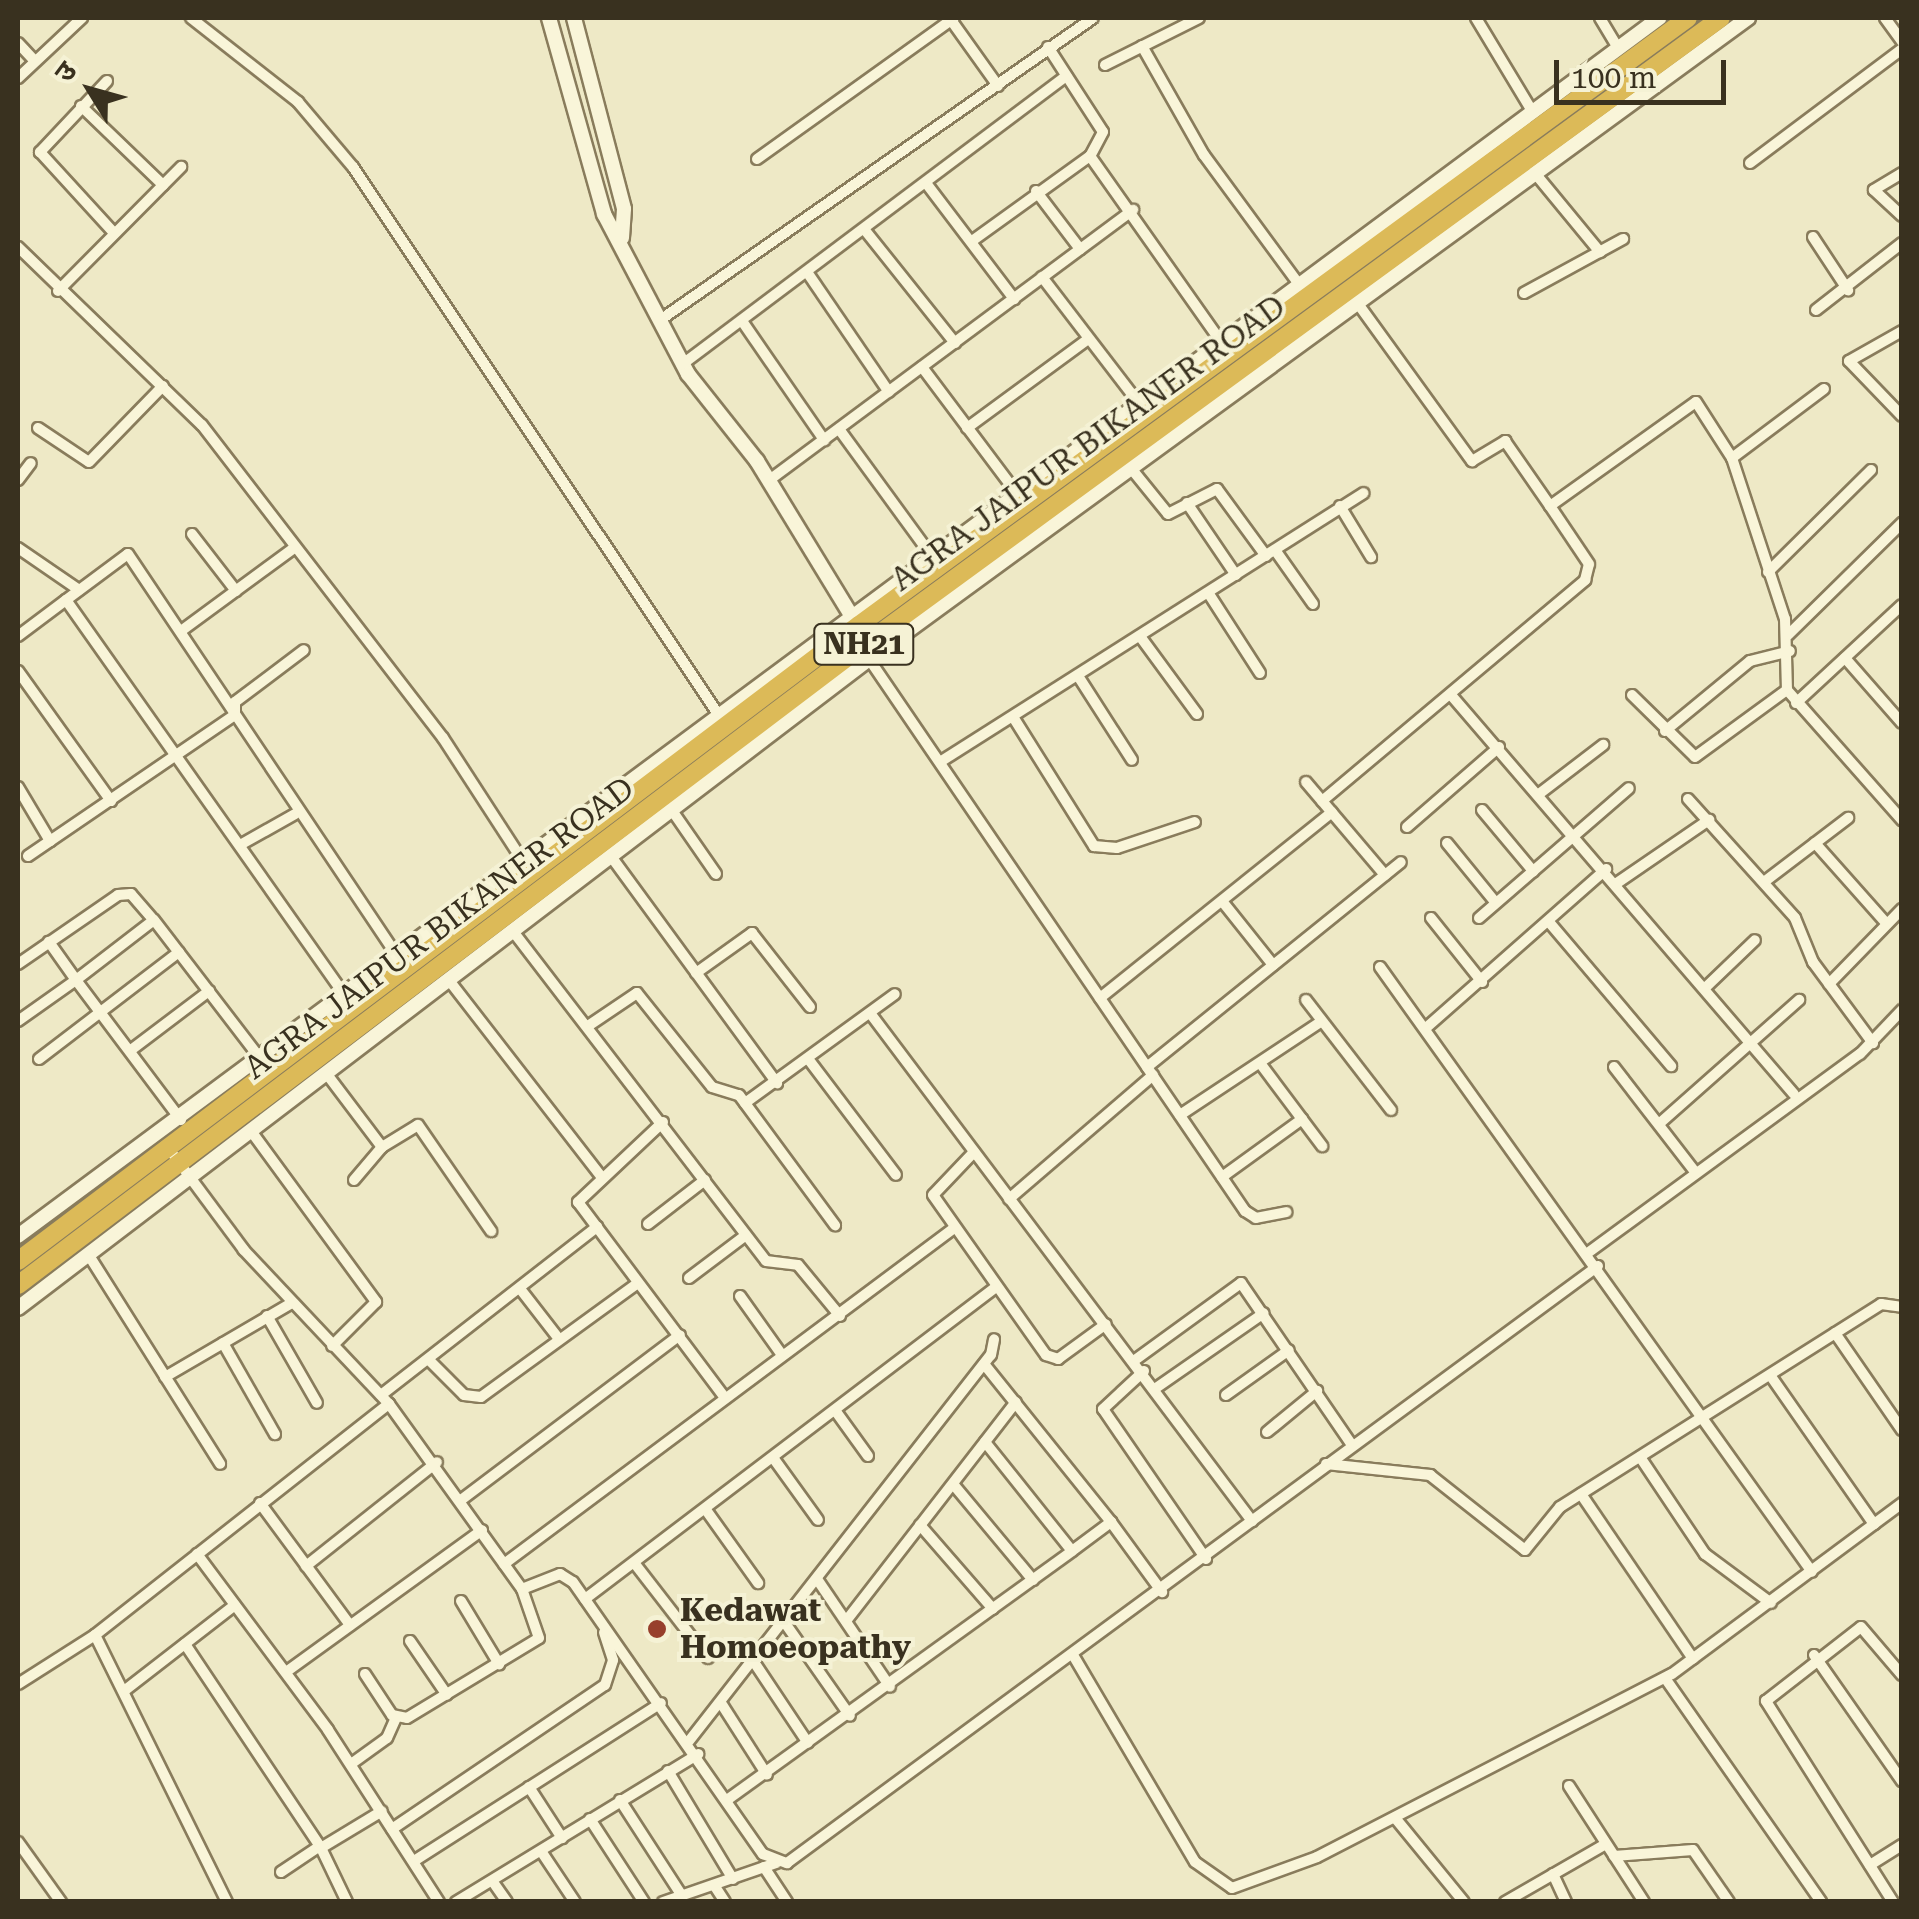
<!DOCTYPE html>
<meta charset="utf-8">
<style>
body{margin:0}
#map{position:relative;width:1919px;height:1919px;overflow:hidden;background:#eee9c6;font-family:"Roboto Serif","Noto Sans Devanagari",serif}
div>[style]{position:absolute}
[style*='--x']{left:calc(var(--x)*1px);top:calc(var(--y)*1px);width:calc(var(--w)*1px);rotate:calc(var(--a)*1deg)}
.roads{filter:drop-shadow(2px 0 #897c5c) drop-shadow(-2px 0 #897c5c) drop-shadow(0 2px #897c5c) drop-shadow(0 -2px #897c5c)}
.street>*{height:10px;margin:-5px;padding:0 5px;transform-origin:5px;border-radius:5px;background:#f9f5d9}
.secondary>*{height:14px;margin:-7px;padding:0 7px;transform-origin:7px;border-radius:7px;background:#f9f5d9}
.highway>*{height:18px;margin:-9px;padding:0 9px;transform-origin:9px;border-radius:9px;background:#dcba58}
.dots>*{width:28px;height:28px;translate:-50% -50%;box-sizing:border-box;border:5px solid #f5f2d5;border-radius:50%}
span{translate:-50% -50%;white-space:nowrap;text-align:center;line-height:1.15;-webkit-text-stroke:8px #f5f2d5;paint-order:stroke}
.shield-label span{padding:2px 8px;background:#f5f2d5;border:2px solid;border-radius:8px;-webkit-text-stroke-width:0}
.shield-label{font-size:30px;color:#39311f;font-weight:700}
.street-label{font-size:32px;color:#39311f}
.poi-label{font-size:32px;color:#39311f;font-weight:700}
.left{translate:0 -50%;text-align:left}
.frame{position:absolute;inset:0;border:20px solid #39311f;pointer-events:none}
.north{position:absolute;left:40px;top:40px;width:100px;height:100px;-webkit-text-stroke:8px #f5f2d5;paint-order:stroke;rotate:307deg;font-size:28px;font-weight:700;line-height:40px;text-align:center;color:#39311f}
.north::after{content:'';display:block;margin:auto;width:35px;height:45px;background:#39311f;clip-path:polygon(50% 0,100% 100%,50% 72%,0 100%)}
.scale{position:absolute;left:1554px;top:60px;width:172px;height:45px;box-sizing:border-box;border:5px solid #39311f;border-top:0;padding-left:12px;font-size:30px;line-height:35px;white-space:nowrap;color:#39311f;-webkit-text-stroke:8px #f5f2d5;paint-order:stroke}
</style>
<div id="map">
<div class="roads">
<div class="street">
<div style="--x:191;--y:18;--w:136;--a:38.1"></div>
<div style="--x:298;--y:102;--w:85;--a:49.8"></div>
<div style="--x:353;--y:167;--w:654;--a:56.29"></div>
<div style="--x:1476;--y:18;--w:109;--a:58.9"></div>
<div style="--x:1600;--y:18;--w:35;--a:59"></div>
<div style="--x:1885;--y:18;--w:29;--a:54"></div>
<div style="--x:951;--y:20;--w:81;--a:54.5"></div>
<div style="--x:18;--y:43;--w:25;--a:47"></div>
<div style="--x:1142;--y:46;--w:125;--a:60.4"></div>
<div style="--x:1204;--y:155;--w:159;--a:53.7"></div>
<div style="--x:1048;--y:47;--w:101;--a:57.1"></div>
<div style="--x:1103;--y:132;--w:27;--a:118"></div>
<div style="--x:1090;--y:156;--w:225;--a:54.8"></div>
<div style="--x:1105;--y:65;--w:105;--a:-26.6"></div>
<div style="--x:18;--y:78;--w:88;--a:-43.2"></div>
<div style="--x:107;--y:81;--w:98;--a:133.3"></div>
<div style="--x:40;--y:152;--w:110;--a:47.6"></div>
<div style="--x:81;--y:106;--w:114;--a:43.9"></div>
<div style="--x:757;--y:159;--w:242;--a:-35.6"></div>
<div style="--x:1750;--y:163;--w:190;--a:-36.9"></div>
<div style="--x:1534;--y:172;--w:104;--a:50.5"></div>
<div style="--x:1902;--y:173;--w:33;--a:149"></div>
<div style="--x:1874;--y:190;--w:38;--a:43"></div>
<div style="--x:926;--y:183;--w:146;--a:52.8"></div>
<div style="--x:1036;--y:191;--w:73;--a:52.8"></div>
<div style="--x:864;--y:229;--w:146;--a:51.4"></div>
<div style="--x:1813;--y:237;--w:64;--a:56.6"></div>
<div style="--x:972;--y:241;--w:145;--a:-35.8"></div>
<div style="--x:18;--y:247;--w:256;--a:44.1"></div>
<div style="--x:202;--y:425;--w:395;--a:52.4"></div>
<div style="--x:443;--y:738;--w:140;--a:57"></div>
<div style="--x:807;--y:272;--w:145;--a:55.7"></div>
<div style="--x:1042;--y:277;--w:156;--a:52.5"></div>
<div style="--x:58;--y:291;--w:175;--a:-45.2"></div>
<div style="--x:1524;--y:293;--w:113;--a:-28.6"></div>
<div style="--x:1356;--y:301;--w:198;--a:54.1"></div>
<div style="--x:1472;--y:461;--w:39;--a:-31"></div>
<div style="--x:1505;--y:441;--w:79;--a:55.3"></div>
<div style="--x:1550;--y:506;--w:179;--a:-35.5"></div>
<div style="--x:1696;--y:402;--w:67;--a:57.3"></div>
<div style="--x:1732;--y:458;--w:169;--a:71.8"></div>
<div style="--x:1785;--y:619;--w:71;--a:88.4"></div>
<div style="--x:1787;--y:690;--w:174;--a:48.5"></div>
<div style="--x:1816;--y:310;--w:109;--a:-37.9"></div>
<div style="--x:663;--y:318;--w:524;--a:-34.9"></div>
<div style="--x:742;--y:321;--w:145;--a:55.4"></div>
<div style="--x:1902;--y:331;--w:61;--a:150.5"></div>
<div style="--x:1849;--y:361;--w:76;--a:46.1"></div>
<div style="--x:684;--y:363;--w:478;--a:-36.9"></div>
<div style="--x:922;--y:367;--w:155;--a:53.1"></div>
<div style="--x:38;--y:428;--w:61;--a:33.7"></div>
<div style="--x:89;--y:462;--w:106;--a:-45.8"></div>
<div style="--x:967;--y:428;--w:150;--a:-36.3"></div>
<div style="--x:839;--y:429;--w:155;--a:53.9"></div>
<div style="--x:1732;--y:458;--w:115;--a:-36.9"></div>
<div style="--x:1130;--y:467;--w:60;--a:51"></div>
<div style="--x:1168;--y:514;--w:55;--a:-27"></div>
<div style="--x:1217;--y:489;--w:83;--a:53.8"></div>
<div style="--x:18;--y:480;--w:21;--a:-53"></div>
<div style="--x:768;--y:481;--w:455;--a:-36.6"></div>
<div style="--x:1187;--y:503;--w:87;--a:55.8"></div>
<div style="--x:1340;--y:506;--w:60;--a:58.7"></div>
<div style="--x:192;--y:534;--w:72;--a:52.3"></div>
<div style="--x:18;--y:548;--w:74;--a:34.5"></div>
<div style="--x:1275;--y:550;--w:66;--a:54.9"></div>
<div style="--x:1768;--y:572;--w:145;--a:-44.7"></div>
<div style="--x:1209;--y:594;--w:94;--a:57.2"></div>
<div style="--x:66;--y:600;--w:77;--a:-36.6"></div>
<div style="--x:128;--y:554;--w:476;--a:56.2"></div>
<div style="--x:181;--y:631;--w:140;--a:-36.3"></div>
<div style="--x:1788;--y:635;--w:160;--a:-44.5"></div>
<div style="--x:18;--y:636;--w:60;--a:-36.9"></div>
<div style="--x:66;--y:600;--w:477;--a:54.8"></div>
<div style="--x:1142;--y:639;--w:93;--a:53.7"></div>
<div style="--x:1845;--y:658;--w:86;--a:48.8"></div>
<div style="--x:869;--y:659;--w:668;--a:55.74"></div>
<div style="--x:1245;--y:1211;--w:13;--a:32"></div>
<div style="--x:1256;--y:1218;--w:31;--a:-11"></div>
<div style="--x:18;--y:671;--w:160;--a:54.4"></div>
<div style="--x:1080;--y:679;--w:96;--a:57.3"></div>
<div style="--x:1451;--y:695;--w:526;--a:49.32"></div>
<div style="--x:1632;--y:695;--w:88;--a:44.5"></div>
<div style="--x:1695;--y:757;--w:114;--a:-36.1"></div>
<div style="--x:1796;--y:703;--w:144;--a:-42.8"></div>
<div style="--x:1015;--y:720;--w:149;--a:57.9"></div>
<div style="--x:1094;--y:846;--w:23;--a:5"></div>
<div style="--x:1117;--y:848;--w:82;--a:-18.4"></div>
<div style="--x:1665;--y:731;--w:110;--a:-39.5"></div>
<div style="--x:1750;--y:661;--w:41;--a:-14"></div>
<div style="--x:943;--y:760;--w:498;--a:-32.4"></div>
<div style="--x:1306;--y:782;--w:122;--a:49.7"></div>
<div style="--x:18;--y:787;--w:63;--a:59.3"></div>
<div style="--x:1539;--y:794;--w:81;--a:-37.4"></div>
<div style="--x:1688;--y:799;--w:160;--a:48"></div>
<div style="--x:1795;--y:918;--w:48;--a:67.8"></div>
<div style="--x:1813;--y:962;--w:101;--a:53.5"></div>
<div style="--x:1322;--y:801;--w:344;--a:-40"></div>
<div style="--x:1585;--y:580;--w:16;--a:-76"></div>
<div style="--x:1589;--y:564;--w:70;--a:-123.9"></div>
<div style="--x:671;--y:809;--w:79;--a:55.3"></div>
<div style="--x:1482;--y:810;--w:80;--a:50.1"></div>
<div style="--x:1407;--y:827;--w:122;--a:-41"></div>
<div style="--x:1447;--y:843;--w:77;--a:50.8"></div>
<div style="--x:1815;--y:843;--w:108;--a:48.4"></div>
<div style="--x:240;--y:845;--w:63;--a:-29.4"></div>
<div style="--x:610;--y:855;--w:283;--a:53.8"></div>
<div style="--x:28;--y:856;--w:250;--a:-34.3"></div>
<div style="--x:235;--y:715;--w:13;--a:-90"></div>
<div style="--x:235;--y:702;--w:86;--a:-37"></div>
<div style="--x:1764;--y:882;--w:106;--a:-37.3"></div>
<div style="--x:1617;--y:883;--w:112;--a:-34.4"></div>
<div style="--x:1222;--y:901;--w:82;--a:51.4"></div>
<div style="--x:1431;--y:918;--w:82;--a:51.4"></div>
<div style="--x:1479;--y:918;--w:198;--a:-40.9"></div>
<div style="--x:1549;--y:922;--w:189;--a:49.7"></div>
<div style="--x:512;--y:930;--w:417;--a:52.5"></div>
<div style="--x:766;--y:1261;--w:32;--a:7"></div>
<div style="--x:798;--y:1265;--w:66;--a:50.5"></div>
<div style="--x:18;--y:964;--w:121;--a:-34.6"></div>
<div style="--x:118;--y:895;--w:13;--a:-4"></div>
<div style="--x:131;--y:894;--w:35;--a:49"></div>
<div style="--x:1380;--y:967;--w:743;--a:54.47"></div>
<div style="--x:696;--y:973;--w:69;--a:-35.5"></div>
<div style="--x:752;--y:933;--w:94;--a:51.9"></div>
<div style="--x:448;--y:979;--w:248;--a:52.2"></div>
<div style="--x:1829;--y:984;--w:105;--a:-45.8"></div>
<div style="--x:1705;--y:988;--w:69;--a:-43.8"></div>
<div style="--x:1100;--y:998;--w:297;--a:-38.7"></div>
<div style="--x:1306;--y:1000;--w:139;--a:52.3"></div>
<div style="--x:870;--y:1013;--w:636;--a:53.06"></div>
<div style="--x:18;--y:1021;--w:71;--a:-35.3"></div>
<div style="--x:76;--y:980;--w:47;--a:-125.4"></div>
<div style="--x:588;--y:1026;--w:59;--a:-34"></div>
<div style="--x:637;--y:993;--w:120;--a:51.4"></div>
<div style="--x:712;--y:1087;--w:28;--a:17"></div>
<div style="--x:739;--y:1095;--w:162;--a:53.6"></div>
<div style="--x:1427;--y:1027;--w:239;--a:-41.4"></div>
<div style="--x:131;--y:1050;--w:98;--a:-37.1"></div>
<div style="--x:39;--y:1059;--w:176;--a:-37.4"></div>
<div style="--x:809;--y:1060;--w:144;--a:52.9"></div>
<div style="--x:1260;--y:1063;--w:104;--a:53.2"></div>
<div style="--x:1147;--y:1067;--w:326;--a:-38.9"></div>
<div style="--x:1614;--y:1067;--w:134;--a:52.3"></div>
<div style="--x:326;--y:1073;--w:93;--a:52.9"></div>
<div style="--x:745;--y:1103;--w:185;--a:-36"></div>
<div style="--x:1180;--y:1115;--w:170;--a:-33.5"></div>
<div style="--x:181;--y:1120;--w:175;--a:-126.9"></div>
<div style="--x:76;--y:980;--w:98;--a:-37.6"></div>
<div style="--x:154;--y:920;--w:168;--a:52.5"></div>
<div style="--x:663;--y:1122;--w:117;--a:136.7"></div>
<div style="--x:578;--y:1202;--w:245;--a:53.1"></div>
<div style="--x:1660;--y:1123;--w:186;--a:-41.5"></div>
<div style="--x:251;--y:1131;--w:212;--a:53.8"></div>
<div style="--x:376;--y:1302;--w:62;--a:135"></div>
<div style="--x:974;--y:1152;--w:59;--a:133.6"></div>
<div style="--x:933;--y:1195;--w:196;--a:54.8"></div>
<div style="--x:1046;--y:1355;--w:13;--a:18"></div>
<div style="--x:1058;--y:1359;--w:59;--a:-36.1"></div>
<div style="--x:1222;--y:1177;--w:99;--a:-35.9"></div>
<div style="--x:354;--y:1180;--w:43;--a:-49.7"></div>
<div style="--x:382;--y:1147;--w:42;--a:-31.4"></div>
<div style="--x:418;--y:1125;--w:129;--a:55.4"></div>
<div style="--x:1009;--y:1199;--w:190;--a:-40.7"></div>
<div style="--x:648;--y:1224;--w:72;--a:-37.7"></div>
<div style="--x:1589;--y:1252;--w:336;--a:-36.2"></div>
<div style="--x:1860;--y:1054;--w:61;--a:-46.3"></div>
<div style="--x:88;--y:1254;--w:248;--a:57.8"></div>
<div style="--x:689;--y:1278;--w:71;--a:-37"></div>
<div style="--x:521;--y:1290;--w:62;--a:52.2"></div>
<div style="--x:740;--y:1296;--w:72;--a:54.6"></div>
<div style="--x:267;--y:1316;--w:100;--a:60.1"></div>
<div style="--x:1835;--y:1333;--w:118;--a:55.4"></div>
<div style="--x:223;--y:1343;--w:105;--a:60.3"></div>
<div style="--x:1135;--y:1360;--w:131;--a:-36"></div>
<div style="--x:1241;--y:1283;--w:196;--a:55.6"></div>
<div style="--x:430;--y:1361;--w:48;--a:45"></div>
<div style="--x:464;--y:1395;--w:17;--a:7"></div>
<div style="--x:481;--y:1397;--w:194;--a:-36"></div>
<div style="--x:984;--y:1364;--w:203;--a:51.2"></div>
<div style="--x:1144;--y:1371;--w:56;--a:137.2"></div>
<div style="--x:1103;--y:1409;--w:182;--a:55.5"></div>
<div style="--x:1770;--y:1375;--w:182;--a:55.1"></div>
<div style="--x:165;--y:1377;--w:145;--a:-30.3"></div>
<div style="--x:1156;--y:1388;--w:131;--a:-34.8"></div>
<div style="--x:381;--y:1395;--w:274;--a:-37.9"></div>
<div style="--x:1226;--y:1395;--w:77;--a:-35.5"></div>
<div style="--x:389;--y:1404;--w:228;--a:54.3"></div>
<div style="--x:522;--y:1589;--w:41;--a:-21.5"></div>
<div style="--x:560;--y:1574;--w:15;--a:32"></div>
<div style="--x:573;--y:1582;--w:332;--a:55.1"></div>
<div style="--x:763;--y:1854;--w:26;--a:21"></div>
<div style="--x:787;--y:1863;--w:1007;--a:-36.36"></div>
<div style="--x:837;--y:1413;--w:53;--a:54.2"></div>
<div style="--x:1267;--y:1432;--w:65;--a:-39.4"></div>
<div style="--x:985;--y:1442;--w:139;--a:51.4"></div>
<div style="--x:1072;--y:1551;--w:49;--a:-36.6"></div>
<div style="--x:1111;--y:1522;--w:87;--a:53.9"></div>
<div style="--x:1640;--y:1457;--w:117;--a:56.2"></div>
<div style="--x:1705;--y:1554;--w:82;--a:36.6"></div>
<div style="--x:774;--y:1459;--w:75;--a:54.2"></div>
<div style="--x:1326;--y:1464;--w:105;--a:6"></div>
<div style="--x:1430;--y:1475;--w:121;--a:38.3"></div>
<div style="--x:1525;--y:1550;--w:55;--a:-50.9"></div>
<div style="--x:1560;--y:1507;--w:380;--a:-32.3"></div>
<div style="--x:1881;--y:1304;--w:21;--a:8"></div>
<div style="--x:953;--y:1484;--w:125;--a:50.2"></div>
<div style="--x:1581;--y:1494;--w:199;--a:55.8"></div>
<div style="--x:461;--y:1500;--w:274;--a:-37"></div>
<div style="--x:260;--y:1503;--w:152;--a:53.6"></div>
<div style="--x:706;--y:1510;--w:90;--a:54.5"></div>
<div style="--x:920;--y:1525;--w:111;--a:49"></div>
<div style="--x:197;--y:1554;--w:219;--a:53.3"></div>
<div style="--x:328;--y:1730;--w:205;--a:57.2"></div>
<div style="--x:504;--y:1564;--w:560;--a:-36.73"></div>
<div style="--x:635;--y:1564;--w:119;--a:52.2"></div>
<div style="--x:306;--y:1566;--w:167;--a:-38.4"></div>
<div style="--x:817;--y:1579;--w:130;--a:55.9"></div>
<div style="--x:585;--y:1599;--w:516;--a:-37.2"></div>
<div style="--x:461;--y:1601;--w:74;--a:58.9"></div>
<div style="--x:846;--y:1621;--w:277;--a:-52.2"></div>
<div style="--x:785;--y:1623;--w:113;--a:55"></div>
<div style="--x:95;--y:1635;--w:298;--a:63.7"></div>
<div style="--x:410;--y:1641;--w:65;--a:55.6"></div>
<div style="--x:185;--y:1644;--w:245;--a:56.3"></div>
<div style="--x:1073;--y:1655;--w:240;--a:59.5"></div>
<div style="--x:1195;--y:1862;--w:45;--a:35.1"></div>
<div style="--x:1232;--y:1888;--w:90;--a:-20"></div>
<div style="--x:1317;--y:1857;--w:399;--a:-27.3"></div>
<div style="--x:1672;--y:1674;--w:287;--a:-36.6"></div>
<div style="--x:1814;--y:1655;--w:154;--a:55.1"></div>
<div style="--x:754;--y:1662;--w:97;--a:56.3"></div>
<div style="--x:286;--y:1672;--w:242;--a:-35.9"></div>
<div style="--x:365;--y:1674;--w:49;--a:56.6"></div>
<div style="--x:392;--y:1715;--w:15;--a:11"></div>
<div style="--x:407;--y:1718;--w:154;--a:-31.2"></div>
<div style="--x:539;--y:1638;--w:52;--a:-109.1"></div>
<div style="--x:1665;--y:1678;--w:273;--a:55.1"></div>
<div style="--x:18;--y:1684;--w:91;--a:-32.5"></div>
<div style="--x:95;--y:1635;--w:374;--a:-38.2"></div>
<div style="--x:389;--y:1404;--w:212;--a:-133.3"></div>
<div style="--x:244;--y:1250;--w:131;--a:-126.6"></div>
<div style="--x:124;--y:1691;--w:140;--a:-37.8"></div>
<div style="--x:721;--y:1703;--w:85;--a:57.4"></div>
<div style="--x:689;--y:1741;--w:490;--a:-52"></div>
<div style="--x:991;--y:1355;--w:16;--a:-79"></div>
<div style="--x:351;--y:1764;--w:44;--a:-35.8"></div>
<div style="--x:387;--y:1738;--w:22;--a:-66"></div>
<div style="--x:668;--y:1771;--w:126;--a:59"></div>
<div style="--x:1569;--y:1786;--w:138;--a:57.1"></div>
<div style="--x:529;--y:1787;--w:61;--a:57.1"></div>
<div style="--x:620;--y:1800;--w:114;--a:57.1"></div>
<div style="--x:727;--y:1800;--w:425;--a:-35.8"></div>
<div style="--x:590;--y:1819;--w:99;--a:57"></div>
<div style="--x:1396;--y:1819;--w:107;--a:50.7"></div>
<div style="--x:392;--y:1829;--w:257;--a:-34.1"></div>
<div style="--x:605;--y:1685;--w:26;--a:-72"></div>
<div style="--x:613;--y:1660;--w:29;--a:-108"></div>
<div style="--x:18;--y:1842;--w:74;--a:54.4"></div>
<div style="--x:541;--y:1851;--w:61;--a:56.3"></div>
<div style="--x:1614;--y:1856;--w:79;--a:-4.3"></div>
<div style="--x:1693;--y:1850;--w:63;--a:55.3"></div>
<div style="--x:414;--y:1861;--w:293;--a:-32.6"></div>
<div style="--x:1870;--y:1865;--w:38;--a:-32"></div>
<div style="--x:764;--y:1867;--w:42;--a:56.7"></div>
<div style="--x:281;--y:1872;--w:47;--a:-33.7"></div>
<div style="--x:1553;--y:1874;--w:31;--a:65"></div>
<div style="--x:493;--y:1882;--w:24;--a:55"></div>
<div style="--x:714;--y:1885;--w:20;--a:57"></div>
<div style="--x:347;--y:1902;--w:60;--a:-115.7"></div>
<div style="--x:321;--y:1848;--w:71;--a:-31.2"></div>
<div style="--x:456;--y:1902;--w:284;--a:-31.4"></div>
<div style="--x:663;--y:1902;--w:120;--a:-19"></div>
<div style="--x:1505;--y:1902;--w:116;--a:-29.9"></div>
<div style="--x:1893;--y:1902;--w:238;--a:-122.3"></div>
<div style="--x:1766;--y:1701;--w:120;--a:-37.9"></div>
<div style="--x:1861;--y:1627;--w:63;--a:49.5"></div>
</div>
<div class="secondary">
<div style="--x:549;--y:18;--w:204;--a:74.3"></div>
<div style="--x:604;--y:214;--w:181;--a:62.3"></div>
<div style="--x:688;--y:374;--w:111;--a:51.6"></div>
<div style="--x:757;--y:461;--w:177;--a:58.6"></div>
<div style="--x:574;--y:18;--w:197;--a:75.3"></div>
<div style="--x:624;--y:209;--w:29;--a:94"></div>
<div style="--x:18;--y:1236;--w:2044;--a:-36.58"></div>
<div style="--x:18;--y:1308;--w:1070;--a:-37.33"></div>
<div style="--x:869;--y:659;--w:1088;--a:-36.1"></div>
</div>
<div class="highway">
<div style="--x:18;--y:1261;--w:1054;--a:-37.1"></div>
<div style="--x:859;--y:625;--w:1027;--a:-36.21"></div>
<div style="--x:18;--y:1285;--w:1057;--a:-37.12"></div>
<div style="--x:861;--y:647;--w:1065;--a:-36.18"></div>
</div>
</div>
<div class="dots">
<div style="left:657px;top:1629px;background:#973f2c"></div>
</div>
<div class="shield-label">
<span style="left:864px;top:644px">NH21</span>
</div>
<div class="street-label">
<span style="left:1088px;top:443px;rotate:-36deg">AGRA JAIPUR BIKANER ROAD</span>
<span style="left:439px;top:928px;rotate:-37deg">AGRA JAIPUR BIKANER ROAD</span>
</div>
<div class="poi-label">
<span class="left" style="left:680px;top:1629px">Kedawat<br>Homoeopathy</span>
</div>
<div class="frame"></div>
<div class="north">उ</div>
<div class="scale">100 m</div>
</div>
